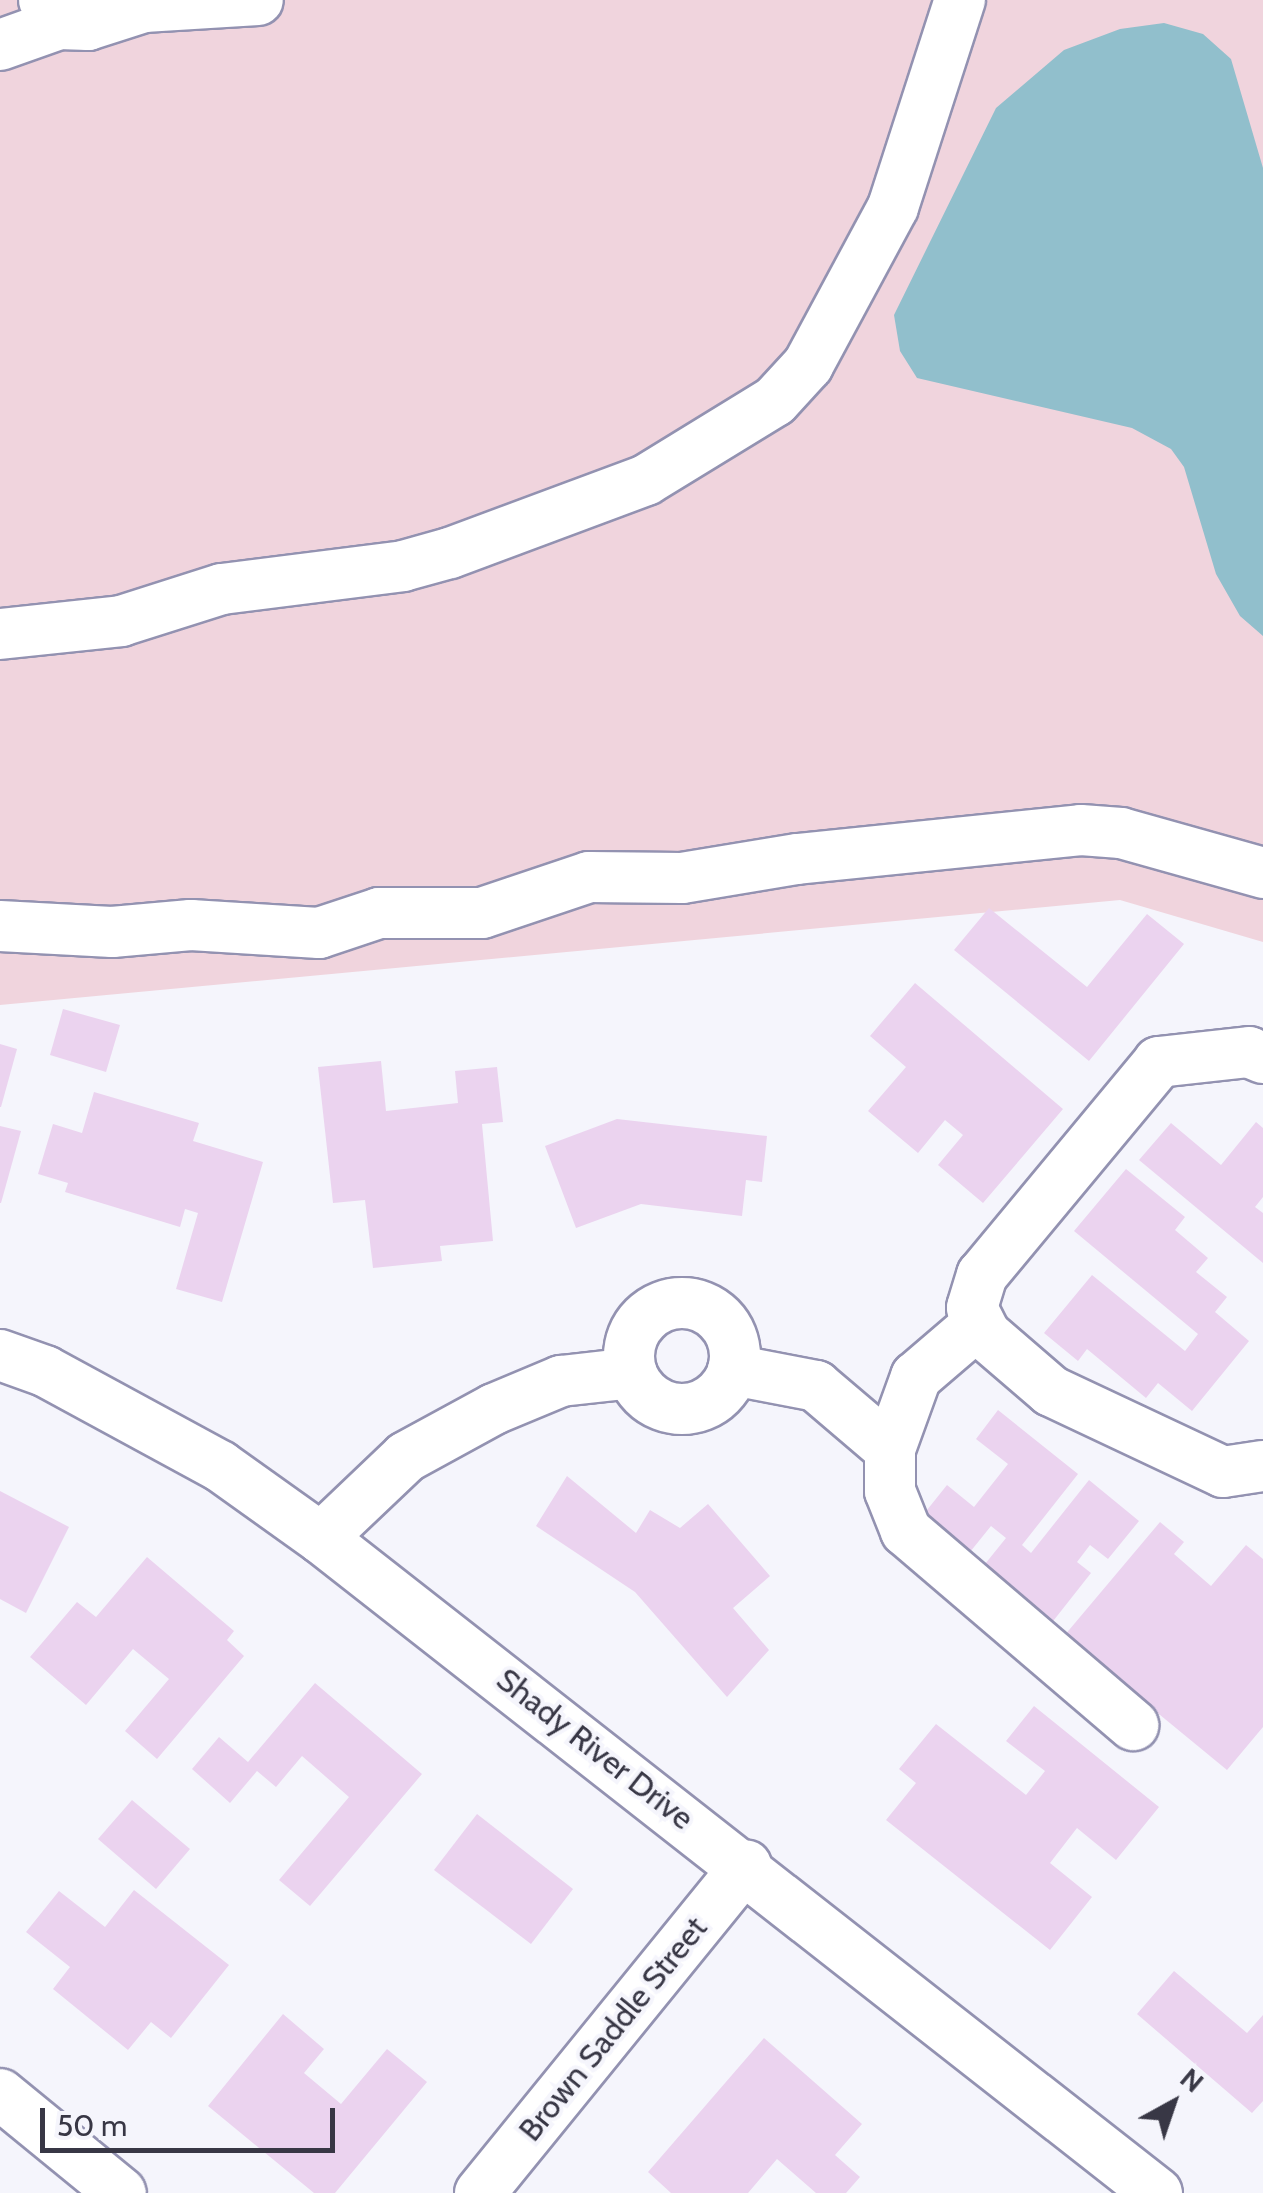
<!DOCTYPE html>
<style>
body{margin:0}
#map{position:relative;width:1263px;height:2193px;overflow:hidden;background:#f5f5fc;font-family:Cabin,sans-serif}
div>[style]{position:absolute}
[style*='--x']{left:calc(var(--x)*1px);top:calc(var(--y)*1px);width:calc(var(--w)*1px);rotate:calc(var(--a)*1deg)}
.green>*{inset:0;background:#f0d4dd}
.water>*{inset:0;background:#91bfcc}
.building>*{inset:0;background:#ebd3ef}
.roads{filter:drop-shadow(2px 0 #9392b1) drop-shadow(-2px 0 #9392b1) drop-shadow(0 2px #9392b1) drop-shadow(0 -2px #9392b1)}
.minor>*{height:50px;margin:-25px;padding:0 25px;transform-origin:25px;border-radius:25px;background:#fff}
.minor>.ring{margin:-25px;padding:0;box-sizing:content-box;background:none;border:50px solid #fff;border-radius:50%}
span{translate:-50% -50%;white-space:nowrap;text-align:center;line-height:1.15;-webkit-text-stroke:8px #f5f5fc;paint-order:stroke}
.street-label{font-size:32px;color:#383745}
.north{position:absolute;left:1123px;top:2053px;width:100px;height:100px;-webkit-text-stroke:8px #f5f5fc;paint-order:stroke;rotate:40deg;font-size:28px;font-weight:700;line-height:40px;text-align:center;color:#383745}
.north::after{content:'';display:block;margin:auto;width:35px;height:45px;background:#383745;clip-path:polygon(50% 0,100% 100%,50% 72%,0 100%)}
.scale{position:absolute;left:40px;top:2108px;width:295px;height:45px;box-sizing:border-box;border:5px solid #383745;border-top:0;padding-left:12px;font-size:30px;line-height:35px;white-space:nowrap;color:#383745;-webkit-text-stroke:8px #f5f5fc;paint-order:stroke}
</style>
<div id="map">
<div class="green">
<div style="clip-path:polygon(0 0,1263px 0,1263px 942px,1120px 900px,0 1005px)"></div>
</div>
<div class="water">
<div style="clip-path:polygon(1164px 23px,1203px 34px,1231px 59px,1263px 168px,1263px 636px,1240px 616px,1216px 574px,1184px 467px,1171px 449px,1132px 428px,917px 378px,900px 351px,894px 315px,996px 108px,1064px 50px,1120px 29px)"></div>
</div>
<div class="building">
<div style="clip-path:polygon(989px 908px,1087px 987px,1147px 914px,1184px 944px,1089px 1061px,954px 950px)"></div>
<div style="clip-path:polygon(915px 983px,1063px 1109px,983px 1203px,938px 1165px,963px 1135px,945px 1120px,918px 1153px,868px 1111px,906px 1067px,870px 1036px)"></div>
<div style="clip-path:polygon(63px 1009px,120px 1025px,106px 1072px,50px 1055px)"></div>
<div style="clip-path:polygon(0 1044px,17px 1049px,1px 1107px,0 1107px)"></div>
<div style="clip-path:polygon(381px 1061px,386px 1111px,458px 1103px,455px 1071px,497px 1067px,503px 1122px,482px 1124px,493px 1241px,440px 1246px,442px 1261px,373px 1268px,365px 1200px,333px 1203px,318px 1067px)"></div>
<div style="clip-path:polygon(94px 1092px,199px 1123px,193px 1141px,263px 1162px,222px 1302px,176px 1289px,198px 1213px,185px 1209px,180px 1227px,65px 1192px,68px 1183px,38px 1174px,53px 1124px,82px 1133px)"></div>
<div style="clip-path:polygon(617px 1119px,767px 1136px,762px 1182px,746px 1180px,742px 1216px,641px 1204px,576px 1228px,545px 1146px)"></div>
<div style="clip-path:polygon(1256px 1122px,1263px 1128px,1263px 1197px,1255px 1207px,1263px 1213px,1263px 1263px,1139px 1160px,1171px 1123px,1221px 1165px)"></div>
<div style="clip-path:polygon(0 1126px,21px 1131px,1px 1203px,0 1203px)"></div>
<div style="clip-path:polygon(1126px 1169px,1185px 1217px,1175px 1230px,1208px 1258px,1196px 1272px,1227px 1297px,1215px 1312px,1249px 1341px,1192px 1411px,1158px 1383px,1146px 1398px,1087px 1349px,1078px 1361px,1044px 1333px,1092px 1275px,1185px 1351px,1198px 1334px,1074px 1231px)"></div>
<div style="clip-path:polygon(998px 1410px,1078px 1474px,1022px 1545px,1031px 1553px,1089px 1480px,1139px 1521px,1108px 1559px,1090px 1545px,1077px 1562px,1091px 1573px,1050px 1625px,981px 1569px,1006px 1538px,991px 1526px,966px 1557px,919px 1520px,947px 1485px,974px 1507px,1008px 1464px,976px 1439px)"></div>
<div style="clip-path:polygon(567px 1476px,636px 1533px,650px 1510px,680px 1528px,708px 1504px,770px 1576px,733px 1608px,769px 1650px,727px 1697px,635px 1592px,536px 1526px)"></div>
<div style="clip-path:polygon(0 1491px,69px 1527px,26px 1613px,0 1599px)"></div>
<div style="clip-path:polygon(1160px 1522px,1184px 1542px,1174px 1554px,1211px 1586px,1246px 1545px,1263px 1559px,1263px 1727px,1227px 1770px,1064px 1636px)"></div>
<div style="clip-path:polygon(147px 1557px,234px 1631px,227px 1640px,244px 1656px,157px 1759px,125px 1731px,169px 1679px,133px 1649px,86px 1705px,30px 1657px,77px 1602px,96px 1617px)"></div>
<div style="clip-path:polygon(315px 1683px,422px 1774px,310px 1906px,279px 1880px,349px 1797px,302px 1756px,276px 1787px,257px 1771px,230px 1803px,192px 1769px,219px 1737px,248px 1762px)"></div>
<div style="clip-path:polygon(1034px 1706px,1159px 1807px,1116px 1860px,1077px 1828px,1050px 1863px,1092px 1897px,1050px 1950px,886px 1820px,916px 1783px,899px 1769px,936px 1724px,1026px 1795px,1045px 1771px,1006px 1741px)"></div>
<div style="clip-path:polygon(132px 1800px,190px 1849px,156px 1889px,98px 1839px)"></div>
<div style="clip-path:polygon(477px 1814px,573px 1889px,531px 1944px,434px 1870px)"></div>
<div style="clip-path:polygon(134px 1890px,229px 1965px,171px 2038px,151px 2022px,128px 2050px,53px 1989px,70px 1967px,26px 1932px,59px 1891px,105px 1927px)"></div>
<div style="clip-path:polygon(1174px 1971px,1247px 2033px,1263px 2015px,1263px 2101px,1252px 2113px,1137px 2014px)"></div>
<div style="clip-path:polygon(283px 2014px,324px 2049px,304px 2073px,341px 2104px,387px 2049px,427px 2082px,335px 2193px,314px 2193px,208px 2106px)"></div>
<div style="clip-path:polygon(764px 2038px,862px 2124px,835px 2155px,860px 2177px,846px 2193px,816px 2193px,777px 2159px,748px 2193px,671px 2193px,648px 2172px)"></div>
</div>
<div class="roads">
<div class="minor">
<div style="--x:44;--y:0;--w:28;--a:58"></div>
<div style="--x:59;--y:24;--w:29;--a:2"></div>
<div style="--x:88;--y:25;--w:59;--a:-17.8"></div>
<div style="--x:144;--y:7;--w:114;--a:-3.5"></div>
<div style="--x:0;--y:45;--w:63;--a:-19.6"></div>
<div style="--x:0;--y:634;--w:122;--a:-6.1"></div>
<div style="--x:121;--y:621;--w:106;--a:-17.6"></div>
<div style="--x:222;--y:589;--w:182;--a:-7.2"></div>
<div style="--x:403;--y:566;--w:49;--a:-15.5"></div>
<div style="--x:450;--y:553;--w:209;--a:-20.4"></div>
<div style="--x:646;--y:480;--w:151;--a:-31.5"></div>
<div style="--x:775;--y:401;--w:49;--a:-47.5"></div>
<div style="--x:808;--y:365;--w:179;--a:-61.7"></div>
<div style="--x:893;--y:207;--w:218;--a:-72.1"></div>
<div style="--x:0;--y:926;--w:112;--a:3.1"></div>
<div style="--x:112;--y:932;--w:79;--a:-5.1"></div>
<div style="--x:191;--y:925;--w:128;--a:3.6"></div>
<div style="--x:319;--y:933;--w:63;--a:-18.4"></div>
<div style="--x:379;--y:913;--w:103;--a:0"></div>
<div style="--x:482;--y:913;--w:113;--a:-18.6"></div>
<div style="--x:589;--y:877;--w:93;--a:0.6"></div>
<div style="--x:682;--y:878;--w:117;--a:-9.4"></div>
<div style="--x:797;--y:859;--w:285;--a:-5.8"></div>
<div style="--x:1081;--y:830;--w:40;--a:4.3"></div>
<div style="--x:1121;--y:833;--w:148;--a:15.7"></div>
<div style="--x:1263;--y:1058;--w:15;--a:-157"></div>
<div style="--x:1249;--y:1052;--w:91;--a:173.7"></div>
<div style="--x:1159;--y:1062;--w:277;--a:129.7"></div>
<div style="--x:982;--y:1275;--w:34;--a:107"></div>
<div style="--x:972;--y:1308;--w:30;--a:63"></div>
<div style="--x:986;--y:1335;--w:86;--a:40.7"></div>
<div style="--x:1051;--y:1391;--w:190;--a:25.2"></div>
<div style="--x:1223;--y:1472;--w:40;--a:-8.5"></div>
<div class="ring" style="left:629px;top:1303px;width:56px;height:56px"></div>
<div style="--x:0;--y:1355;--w:48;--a:19.6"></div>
<div style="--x:45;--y:1371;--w:199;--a:28.5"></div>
<div style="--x:220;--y:1466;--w:124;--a:35.5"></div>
<div style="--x:321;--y:1538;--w:1062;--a:38.08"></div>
<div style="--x:733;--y:1370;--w:85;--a:10.9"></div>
<div style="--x:816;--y:1386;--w:97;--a:40.4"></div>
<div style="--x:890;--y:1449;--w:77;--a:-70.1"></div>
<div style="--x:916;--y:1377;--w:83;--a:-40.6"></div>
<div style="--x:890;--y:1449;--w:42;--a:90"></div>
<div style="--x:890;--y:1491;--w:43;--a:68.2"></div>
<div style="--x:906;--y:1531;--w:299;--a:40.5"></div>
<div style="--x:321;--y:1538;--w:117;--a:-43.6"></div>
<div style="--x:406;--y:1457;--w:100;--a:-28.6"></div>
<div style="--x:494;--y:1409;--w:73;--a:-22.7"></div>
<div style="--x:561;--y:1381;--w:71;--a:-6.4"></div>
<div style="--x:0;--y:2094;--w:156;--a:39.3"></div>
<div style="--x:480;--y:2193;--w:422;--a:-50.9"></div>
</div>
</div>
<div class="street-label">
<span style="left:595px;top:1749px;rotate:38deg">Shady River Drive</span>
<span style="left:613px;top:2029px;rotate:-51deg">Brown Saddle Street</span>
</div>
<div class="north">N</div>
<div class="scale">50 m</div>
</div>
